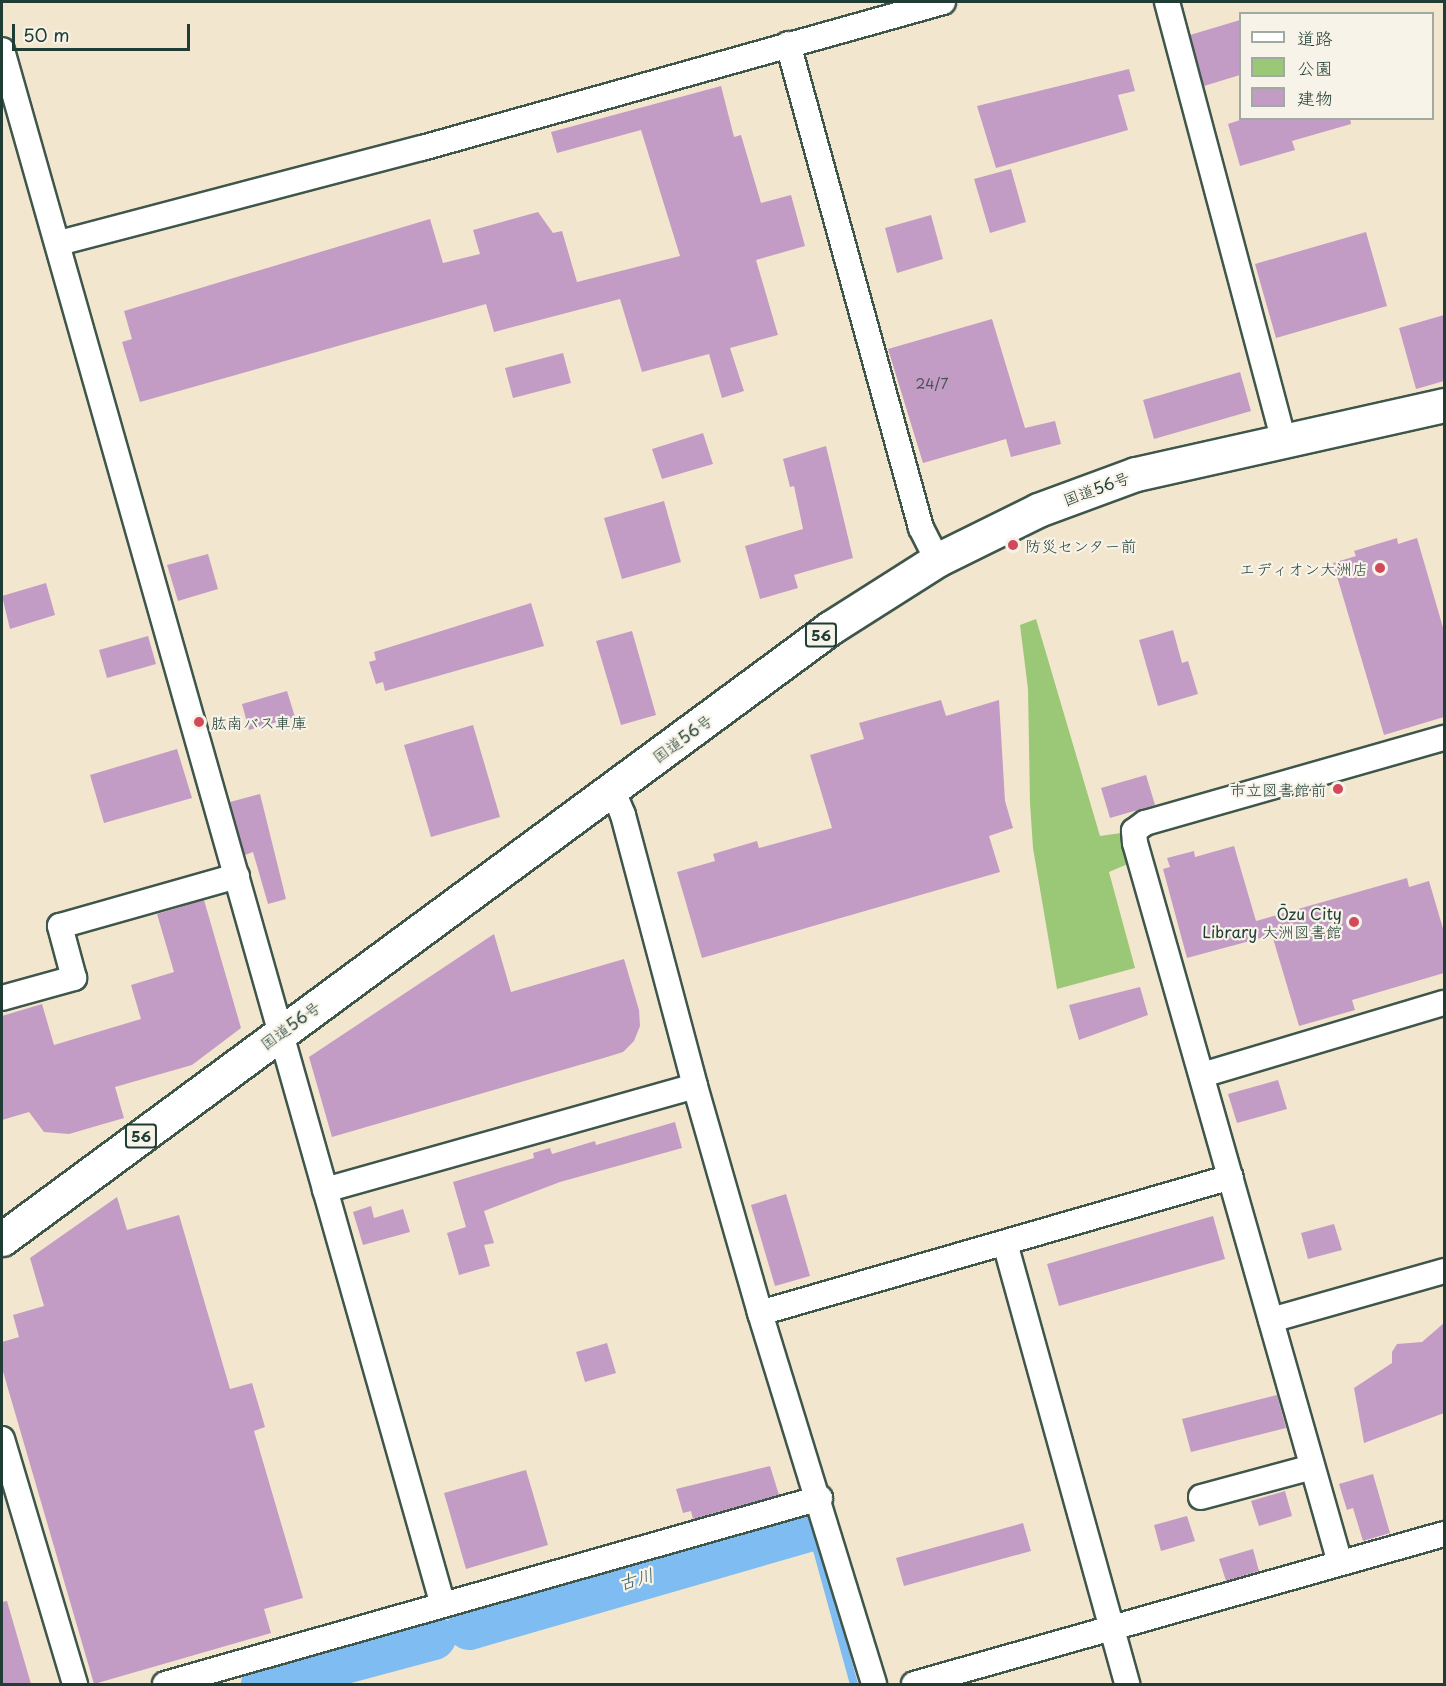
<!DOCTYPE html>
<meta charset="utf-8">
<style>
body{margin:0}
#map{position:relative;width:1446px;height:1686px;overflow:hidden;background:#f3e6ce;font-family:"Playpen Sans","Klee One",sans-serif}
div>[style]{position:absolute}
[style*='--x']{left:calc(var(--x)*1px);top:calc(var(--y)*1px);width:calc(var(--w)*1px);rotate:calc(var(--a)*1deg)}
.green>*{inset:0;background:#9ac877}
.stream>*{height:8px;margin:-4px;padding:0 4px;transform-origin:4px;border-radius:4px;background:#7ebcf1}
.river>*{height:44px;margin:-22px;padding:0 22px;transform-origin:22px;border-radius:22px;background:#7ebcf1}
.building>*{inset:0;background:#c39cc5}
.roads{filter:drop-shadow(2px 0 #3f564b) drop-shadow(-2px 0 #3f564b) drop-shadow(0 2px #3f564b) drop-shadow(0 -2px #3f564b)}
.minor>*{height:24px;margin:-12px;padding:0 12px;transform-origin:12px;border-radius:12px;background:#fff}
.highway>*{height:33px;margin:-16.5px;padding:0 16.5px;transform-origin:16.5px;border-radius:16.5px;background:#fff}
.dots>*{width:16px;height:16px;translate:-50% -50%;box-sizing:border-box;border:3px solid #f7f3e8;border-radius:50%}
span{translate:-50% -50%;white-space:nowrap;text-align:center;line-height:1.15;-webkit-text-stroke:4.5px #f7f3e8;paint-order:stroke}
.number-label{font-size:14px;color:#485558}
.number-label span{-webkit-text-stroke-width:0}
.shield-label span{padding:2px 4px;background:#f7f3e8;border:2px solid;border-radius:4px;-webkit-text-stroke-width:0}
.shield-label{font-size:15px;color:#1f3d34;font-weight:700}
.street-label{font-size:16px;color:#1f3d34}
.poi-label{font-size:16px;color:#1f3d34}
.left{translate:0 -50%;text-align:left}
.right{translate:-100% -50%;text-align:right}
.water-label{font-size:18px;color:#375d63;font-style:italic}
.frame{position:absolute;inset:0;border:3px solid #1f3d34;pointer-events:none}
.legend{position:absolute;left:1239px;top:12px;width:195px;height:108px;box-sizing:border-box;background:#f7f3e8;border:2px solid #a1aaa0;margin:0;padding:8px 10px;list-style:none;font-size:18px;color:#1f3d34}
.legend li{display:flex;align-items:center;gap:12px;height:30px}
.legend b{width:30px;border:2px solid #a1aaa0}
.scale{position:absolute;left:12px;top:24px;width:178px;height:27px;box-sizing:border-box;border:3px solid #1f3d34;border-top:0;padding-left:8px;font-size:18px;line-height:21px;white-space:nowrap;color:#1f3d34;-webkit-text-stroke:4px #f7f3e8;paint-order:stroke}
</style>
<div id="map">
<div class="green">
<div style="clip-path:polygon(1036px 619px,1100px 836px,1128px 832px,1130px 863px,1109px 872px,1135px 968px,1057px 989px,1033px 848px,1030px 803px,1028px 689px,1020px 625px)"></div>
</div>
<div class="stream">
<div style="--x:804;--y:1531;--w:23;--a:56"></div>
<div style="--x:817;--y:1550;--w:139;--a:74.6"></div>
</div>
<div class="river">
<div style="--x:469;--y:1628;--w:349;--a:-16.1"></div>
<div style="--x:263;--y:1684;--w:177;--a:-15.1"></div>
</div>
<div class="building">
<div style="clip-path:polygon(1240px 20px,1240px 75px,1204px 86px,1190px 35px)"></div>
<div style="clip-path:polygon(1129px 69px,1135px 91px,1118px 95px,1128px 130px,996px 168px,977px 106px)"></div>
<div style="clip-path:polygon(721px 86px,734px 137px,741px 135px,761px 203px,791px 195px,805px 246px,756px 260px,778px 335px,730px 348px,744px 391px,722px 398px,709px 354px,642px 372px,620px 299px,494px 332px,486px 304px,140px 402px,122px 342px,132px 339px,124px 311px,430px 219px,443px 263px,480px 254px,473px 230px,538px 212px,553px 233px,562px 231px,577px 282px,680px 256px,641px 130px,557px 153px,551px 132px)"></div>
<div style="clip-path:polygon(1246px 118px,1350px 118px,1351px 124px,1292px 141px,1295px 150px,1240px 166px,1228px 124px)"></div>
<div style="clip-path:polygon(1011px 169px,1026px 222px,990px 233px,974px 179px)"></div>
<div style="clip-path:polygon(931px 215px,943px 259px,897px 273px,885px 228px)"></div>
<div style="clip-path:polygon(1366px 232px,1387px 306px,1276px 338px,1255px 264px)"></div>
<div style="clip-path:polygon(1444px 315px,1444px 381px,1416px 389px,1399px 328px)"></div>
<div style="clip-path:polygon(992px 319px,1025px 428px,1055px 421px,1061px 444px,1011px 457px,1006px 439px,923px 463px,888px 349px)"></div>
<div style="clip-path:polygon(563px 353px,571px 383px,513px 398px,505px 368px)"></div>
<div style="clip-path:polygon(1240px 372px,1251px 411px,1154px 439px,1143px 400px)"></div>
<div style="clip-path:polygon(703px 433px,713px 464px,662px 479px,652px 449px)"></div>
<div style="clip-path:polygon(826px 446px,853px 558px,794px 575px,798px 588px,760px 599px,745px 546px,803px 529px,794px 486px,790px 487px,783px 459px)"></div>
<div style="clip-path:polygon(664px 501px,681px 562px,622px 579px,604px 518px)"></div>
<div style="clip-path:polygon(1397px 538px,1398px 544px,1417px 538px,1444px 631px,1444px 717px,1384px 735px,1333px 563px,1356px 556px,1354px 551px)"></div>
<div style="clip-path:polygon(208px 554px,218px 589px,178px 601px,167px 565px)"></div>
<div style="clip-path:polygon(46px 583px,55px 615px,10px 629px,2px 596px)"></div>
<div style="clip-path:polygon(531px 603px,544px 646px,385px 691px,383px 682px,376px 684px,369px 662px,376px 660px,374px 652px)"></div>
<div style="clip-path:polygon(1173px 630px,1182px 663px,1188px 661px,1198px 694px,1158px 706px,1139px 640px)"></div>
<div style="clip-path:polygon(632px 631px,656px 715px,621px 725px,596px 641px)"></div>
<div style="clip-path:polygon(148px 636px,156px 664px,107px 678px,99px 650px)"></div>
<div style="clip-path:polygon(287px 691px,295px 717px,249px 730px,242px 704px)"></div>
<div style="clip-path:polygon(941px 700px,946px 716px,999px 700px,1005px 801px,1013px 828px,989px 836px,1000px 872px,702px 958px,677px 872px,715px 861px,713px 854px,757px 841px,759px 848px,832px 828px,810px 755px,864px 739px,859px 723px)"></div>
<div style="clip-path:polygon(473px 725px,500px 817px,431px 837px,404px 745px)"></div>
<div style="clip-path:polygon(177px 749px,192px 798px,104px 823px,90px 775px)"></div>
<div style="clip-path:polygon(1146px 775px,1155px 805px,1110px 818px,1101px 788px)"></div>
<div style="clip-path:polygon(260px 794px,286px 899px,268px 904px,253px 852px,245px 855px,230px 802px)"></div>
<div style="clip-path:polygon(1234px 846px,1256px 921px,1407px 878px,1409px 887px,1429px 881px,1444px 932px,1444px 973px,1352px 1000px,1355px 1010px,1299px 1026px,1272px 935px,1187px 958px,1163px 869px,1170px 867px,1167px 858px,1194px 851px,1195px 857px)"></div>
<div style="clip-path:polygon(204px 900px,241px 1028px,192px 1065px,115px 1087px,124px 1118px,69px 1134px,44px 1132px,29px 1112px,2px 1120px,2px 1016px,42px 1004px,54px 1045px,141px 1019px,131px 985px,174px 972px,157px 914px)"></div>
<div style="clip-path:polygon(494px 934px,511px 992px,624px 959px,639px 1010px,640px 1026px,634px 1041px,623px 1052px,607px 1057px,332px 1137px,309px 1057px)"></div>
<div style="clip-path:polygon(1140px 987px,1148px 1015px,1079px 1040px,1069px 1005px)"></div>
<div style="clip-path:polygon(1278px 1080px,1287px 1109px,1237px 1123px,1228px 1094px)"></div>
<div style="clip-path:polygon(675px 1122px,682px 1148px,560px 1182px,484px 1211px,494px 1243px,484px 1245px,490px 1266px,459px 1275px,447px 1233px,466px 1227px,453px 1182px,534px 1158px,533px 1153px,550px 1148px,552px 1154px,595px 1141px,596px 1145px)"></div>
<div style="clip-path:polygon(786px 1194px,810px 1276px,775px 1286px,751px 1205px)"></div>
<div style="clip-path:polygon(117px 1197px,127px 1230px,179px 1215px,230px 1389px,252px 1383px,265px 1427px,254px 1431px,303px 1598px,264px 1609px,271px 1633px,94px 1684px,2px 1368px,2px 1342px,19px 1337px,13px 1315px,44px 1306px,30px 1258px)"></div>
<div style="clip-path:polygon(371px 1206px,374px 1218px,403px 1209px,410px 1232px,363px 1245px,353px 1212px)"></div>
<div style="clip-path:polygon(1213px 1216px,1225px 1259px,1059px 1306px,1047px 1264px)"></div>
<div style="clip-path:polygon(1334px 1224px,1342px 1250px,1308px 1259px,1301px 1233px)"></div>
<div style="clip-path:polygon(1444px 1323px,1444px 1413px,1364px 1443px,1354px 1388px,1392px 1363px,1392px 1352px,1397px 1344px,1422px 1342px)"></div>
<div style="clip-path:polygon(607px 1343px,616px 1373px,585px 1382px,576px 1352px)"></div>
<div style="clip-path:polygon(1277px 1395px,1286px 1428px,1191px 1452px,1182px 1419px)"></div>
<div style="clip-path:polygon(770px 1466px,779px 1495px,693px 1519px,691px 1511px,683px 1513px,676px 1489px)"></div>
<div style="clip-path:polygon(526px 1470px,548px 1545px,466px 1569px,444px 1493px)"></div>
<div style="clip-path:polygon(1373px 1474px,1390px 1533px,1363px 1541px,1353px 1508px,1347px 1510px,1339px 1484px)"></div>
<div style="clip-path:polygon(1285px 1491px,1292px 1516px,1259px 1526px,1251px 1501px)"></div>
<div style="clip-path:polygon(1187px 1516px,1195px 1541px,1161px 1551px,1154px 1525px)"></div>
<div style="clip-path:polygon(1023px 1523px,1031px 1551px,904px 1586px,896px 1558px)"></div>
<div style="clip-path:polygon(1253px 1549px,1259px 1571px,1226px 1581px,1219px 1559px)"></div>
<div style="clip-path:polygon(7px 1601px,31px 1684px,2px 1684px,2px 1602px)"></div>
</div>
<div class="roads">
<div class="minor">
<div style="--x:1167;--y:2;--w:451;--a:75.1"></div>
<div style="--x:788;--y:44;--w:502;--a:74.63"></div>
<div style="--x:921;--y:528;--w:36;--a:63"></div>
<div style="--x:2;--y:50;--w:1616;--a:74.17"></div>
<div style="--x:59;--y:243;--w:375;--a:-14.7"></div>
<div style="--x:422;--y:148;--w:541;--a:-15.65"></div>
<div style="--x:612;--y:789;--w:28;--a:67"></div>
<div style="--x:623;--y:815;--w:280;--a:75.1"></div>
<div style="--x:2;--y:998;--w:75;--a:-15.5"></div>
<div style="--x:74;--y:978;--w:54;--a:-105.1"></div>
<div style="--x:60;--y:926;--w:184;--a:-15.8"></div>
<div style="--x:1202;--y:1075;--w:252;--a:-16.6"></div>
<div style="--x:325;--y:1190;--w:384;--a:-15.7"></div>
<div style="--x:695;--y:1086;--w:236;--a:74"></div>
<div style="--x:760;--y:1313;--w:388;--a:72.9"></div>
<div style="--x:1005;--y:1243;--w:458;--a:74.5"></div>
<div style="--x:760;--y:1313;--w:490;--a:-16.1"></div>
<div style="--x:1271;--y:1320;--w:180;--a:-15.8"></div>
<div style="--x:2;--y:1439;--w:256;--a:73.4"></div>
<div style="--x:1201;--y:1497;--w:115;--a:-15.1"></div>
<div style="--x:1340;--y:1563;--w:749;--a:-105.89"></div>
<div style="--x:1135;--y:843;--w:12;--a:-95"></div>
<div style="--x:1134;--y:831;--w:14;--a:-36"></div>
<div style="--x:1145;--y:823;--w:311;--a:-15.9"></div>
<div style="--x:165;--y:1684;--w:681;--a:-15.85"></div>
<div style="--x:914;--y:1684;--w:551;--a:-15.8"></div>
</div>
<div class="highway">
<div style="--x:2;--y:1239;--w:1029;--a:-36.42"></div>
<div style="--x:830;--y:628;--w:127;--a:-32.4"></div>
<div style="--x:937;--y:560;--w:113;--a:-26.3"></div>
<div style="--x:1038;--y:510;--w:104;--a:-20.2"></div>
<div style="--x:1136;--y:474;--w:316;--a:-12.6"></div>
</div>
</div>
<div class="dots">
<div style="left:1013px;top:545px;background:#d1495b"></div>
<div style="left:1380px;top:568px;background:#d1495b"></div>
<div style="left:199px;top:722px;background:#d1495b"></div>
<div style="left:1338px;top:789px;background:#d1495b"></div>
<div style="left:1354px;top:922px;background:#d1495b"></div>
</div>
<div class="number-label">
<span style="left:932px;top:384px">24/7</span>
</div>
<div class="shield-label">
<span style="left:821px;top:635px">56</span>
<span style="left:141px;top:1136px">56</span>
</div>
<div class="street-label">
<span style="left:1096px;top:488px;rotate:-20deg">国道56号</span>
<span style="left:682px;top:738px;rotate:-36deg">国道56号</span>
<span style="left:290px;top:1025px;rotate:-36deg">国道56号</span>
</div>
<div class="poi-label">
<span class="left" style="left:1025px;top:545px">防災センター前</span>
<span class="right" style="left:1368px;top:568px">エディオン大洲店</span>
<span class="left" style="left:211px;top:722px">肱南バス車庫</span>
<span class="right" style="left:1326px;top:789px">市立図書館前</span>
<span class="right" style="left:1342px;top:922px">Ōzu City<br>Library 大洲図書館</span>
</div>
<div class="water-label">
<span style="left:636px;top:1579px;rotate:-16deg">古川</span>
</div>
<div class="frame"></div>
<ul class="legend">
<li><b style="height:8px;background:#fff"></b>道路</li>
<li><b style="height:16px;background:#9ac877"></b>公園</li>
<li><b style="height:16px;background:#c39cc5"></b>建物</li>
</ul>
<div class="scale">50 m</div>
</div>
